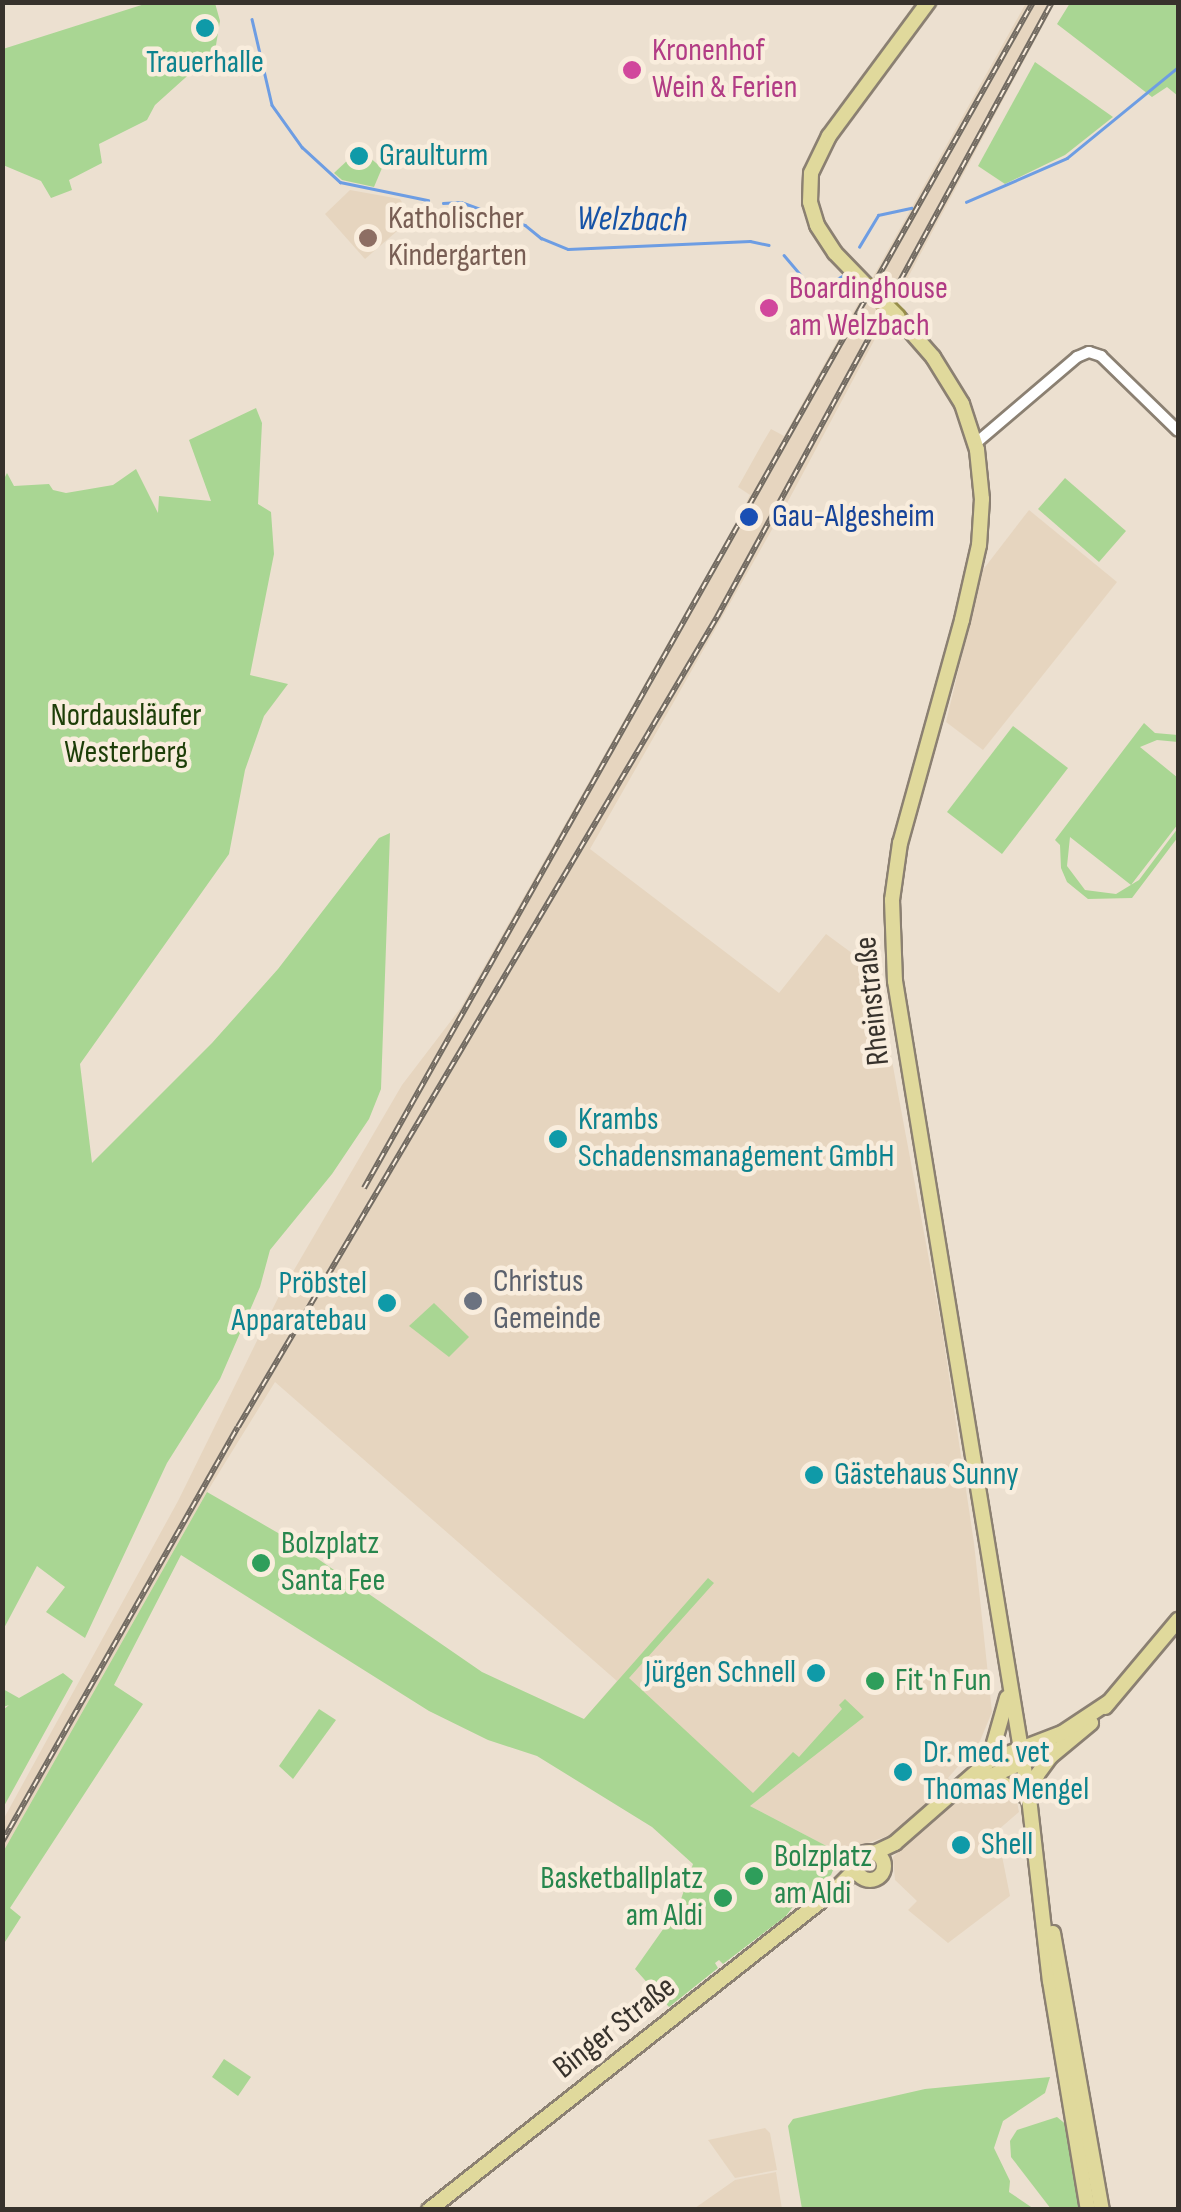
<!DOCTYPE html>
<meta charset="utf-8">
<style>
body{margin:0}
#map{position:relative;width:1181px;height:2212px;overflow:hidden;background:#ece0d0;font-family:"Sofia Sans Condensed",sans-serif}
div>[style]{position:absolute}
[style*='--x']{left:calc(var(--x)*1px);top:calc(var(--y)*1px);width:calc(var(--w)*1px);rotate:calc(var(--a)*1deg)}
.built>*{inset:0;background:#e6d5bf}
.green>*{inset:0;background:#a9d693}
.stream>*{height:2.5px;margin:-1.25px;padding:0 1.25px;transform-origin:1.25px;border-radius:1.25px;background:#6d9de3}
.roads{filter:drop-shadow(2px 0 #8b8072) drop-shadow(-2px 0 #8b8072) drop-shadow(0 2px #8b8072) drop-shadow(0 -2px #8b8072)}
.minor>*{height:10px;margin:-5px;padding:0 5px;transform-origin:5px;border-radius:5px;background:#fff}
.major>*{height:14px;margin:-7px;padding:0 7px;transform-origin:7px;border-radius:7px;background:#e0d99c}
.major>.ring{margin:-7px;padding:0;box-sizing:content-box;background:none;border:14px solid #e0d99c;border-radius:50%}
.rail>*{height:6px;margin-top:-3px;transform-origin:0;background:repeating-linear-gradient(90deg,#f9eddd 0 8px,#726b62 0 16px);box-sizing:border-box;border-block:2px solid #726b62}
.bridges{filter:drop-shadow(2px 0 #978e4a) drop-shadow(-2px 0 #978e4a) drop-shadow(0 2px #978e4a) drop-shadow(0 -2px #978e4a)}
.major-bridge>*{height:14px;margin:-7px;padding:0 7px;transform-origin:7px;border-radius:7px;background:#e0d99c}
.dots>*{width:28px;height:28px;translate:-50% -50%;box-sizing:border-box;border:5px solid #f9eddd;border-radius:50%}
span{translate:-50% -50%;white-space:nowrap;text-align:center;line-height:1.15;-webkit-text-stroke:9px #f9eddd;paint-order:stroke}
.hotel-label{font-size:32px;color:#b23c85}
.left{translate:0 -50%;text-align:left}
.culture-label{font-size:32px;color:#0d838f}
.right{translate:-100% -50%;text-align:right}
.education-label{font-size:32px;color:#785e54}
.transit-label{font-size:32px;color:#164399}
.park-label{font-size:32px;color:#1d3e08}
.street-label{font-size:32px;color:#37322c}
.worship-label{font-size:32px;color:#5b616d}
.leisure-label{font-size:32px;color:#27864d}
.water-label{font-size:35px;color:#1653a6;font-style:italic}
.frame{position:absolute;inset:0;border:5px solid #37322c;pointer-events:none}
</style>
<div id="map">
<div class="built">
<div style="clip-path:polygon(1026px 3px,1055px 3px,786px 505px,590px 849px,779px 993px,826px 934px,875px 970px,942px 1329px,974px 1543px,992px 1712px,980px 1741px,948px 1778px,966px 1798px,998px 1785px,1017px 1802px,1019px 1812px,997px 1831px,1010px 1896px,948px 1943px,908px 1910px,917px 1901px,895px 1880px,893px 1857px,903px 1847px,893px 1834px,840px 1853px,584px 1719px,617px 1681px,275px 1382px,207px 1492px,3px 1852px,3px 1820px,178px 1501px,280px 1294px,402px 1085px,460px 1009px,737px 521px,750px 495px,738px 487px,762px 444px,771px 429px,784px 436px)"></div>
<div style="clip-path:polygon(350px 190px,400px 199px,412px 218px,365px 259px,325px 214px)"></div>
<div style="clip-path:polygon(1029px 510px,1117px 582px,983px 750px,946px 722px,982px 571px)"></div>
<div style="clip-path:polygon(765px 2128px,770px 2133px,777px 2170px,735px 2178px,708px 2140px)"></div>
<div style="clip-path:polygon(776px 2172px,782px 2209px,695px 2208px,735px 2180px)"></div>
</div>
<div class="green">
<div style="clip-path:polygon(151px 2px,215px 3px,220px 21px,215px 51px,155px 105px,147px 120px,99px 144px,102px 163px,69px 180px,72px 190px,51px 198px,41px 181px,3px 165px,3px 49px)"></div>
<div style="clip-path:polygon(1070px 3px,1178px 3px,1178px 96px,1167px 87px,1152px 97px,1057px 24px)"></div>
<div style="clip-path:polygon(1035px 62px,1113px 117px,1065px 155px,1005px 184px,978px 166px)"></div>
<div style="clip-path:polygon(369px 157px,382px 168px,374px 187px,342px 180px,334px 173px,350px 158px)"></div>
<div style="clip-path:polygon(256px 408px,262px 423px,258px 504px,271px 512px,274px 554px,250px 675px,288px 684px,264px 716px,245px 770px,229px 854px,80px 1064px,92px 1163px,212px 1043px,278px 969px,379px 838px,390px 833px,381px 1089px,369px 1119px,332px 1174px,270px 1250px,260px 1287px,220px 1379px,167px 1463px,85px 1638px,46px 1612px,65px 1587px,37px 1566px,3px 1630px,3px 481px,7px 473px,14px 486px,49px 484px,53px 490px,66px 493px,113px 485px,136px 469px,158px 513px,159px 496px,211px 501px,189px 440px)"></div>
<div style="clip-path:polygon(1065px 478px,1126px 531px,1099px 562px,1038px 509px)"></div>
<div style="clip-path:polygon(1144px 723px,1155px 733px,1178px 735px,1178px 742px,1157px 740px,1140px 747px,1178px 778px,1178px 824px,1131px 885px,1070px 837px,1067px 866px,1085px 890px,1116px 894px,1139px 880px,1178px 828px,1178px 837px,1132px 898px,1088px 899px,1067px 882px,1061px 868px,1060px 845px,1055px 840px)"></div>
<div style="clip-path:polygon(1013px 726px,1068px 768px,1002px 854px,947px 812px)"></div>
<div style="clip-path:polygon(434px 1303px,469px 1337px,449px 1357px,409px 1326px)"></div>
<div style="clip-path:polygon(207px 1492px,292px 1541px,482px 1672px,584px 1719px,708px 1578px,714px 1583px,629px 1678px,753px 1793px,793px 1752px,799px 1757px,842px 1709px,839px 1705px,845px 1699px,864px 1717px,750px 1806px,840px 1853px,831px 1875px,797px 1901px,786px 1916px,723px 1964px,719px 1960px,715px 1963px,718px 1968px,669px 2007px,635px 1969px,678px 1908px,693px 1864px,652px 1827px,537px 1756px,488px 1740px,429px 1711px,181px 1555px,114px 1685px,143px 1704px,10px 1908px,21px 1917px,3px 1945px,3px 1852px)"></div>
<div style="clip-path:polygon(63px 1673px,73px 1681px,3px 1808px,3px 1710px,9px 1705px,3px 1707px,3px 1689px,19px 1698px)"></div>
<div style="clip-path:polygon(319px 1709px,336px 1720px,293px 1779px,279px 1766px)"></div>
<div style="clip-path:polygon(224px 2059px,251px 2077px,238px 2096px,212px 2077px)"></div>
<div style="clip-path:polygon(1050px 2077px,1045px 2093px,1003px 2121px,994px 2148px,1010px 2181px,1009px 2192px,1034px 2209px,802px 2209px,788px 2126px,793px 2119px,925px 2089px)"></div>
<div style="clip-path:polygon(1057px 2117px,1068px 2126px,1081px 2209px,1051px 2209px,1011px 2157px,1010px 2141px,1017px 2130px)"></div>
</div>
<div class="stream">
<div style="--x:252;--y:19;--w:88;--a:76.9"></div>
<div style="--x:272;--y:105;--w:52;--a:54.5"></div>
<div style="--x:302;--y:147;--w:52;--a:42.6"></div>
<div style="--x:340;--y:182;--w:90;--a:11.6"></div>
<div style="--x:966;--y:202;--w:110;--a:-23.5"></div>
<div style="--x:1067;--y:158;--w:144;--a:-39.3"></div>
<div style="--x:443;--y:203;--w:18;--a:-3"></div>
<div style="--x:461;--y:202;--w:68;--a:19.8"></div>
<div style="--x:525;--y:225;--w:21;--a:39"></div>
<div style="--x:541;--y:238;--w:29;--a:22"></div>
<div style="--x:568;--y:249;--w:182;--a:-2.5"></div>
<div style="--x:750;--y:241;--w:19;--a:12"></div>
<div style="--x:859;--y:247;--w:37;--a:-59"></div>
<div style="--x:878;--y:215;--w:34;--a:-12"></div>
<div style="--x:784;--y:255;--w:42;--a:49.8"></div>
<div style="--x:811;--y:287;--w:8;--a:14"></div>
<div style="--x:819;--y:289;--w:26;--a:-29"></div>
</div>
<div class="roads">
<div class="minor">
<div style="--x:976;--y:443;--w:133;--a:-40.4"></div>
<div style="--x:1077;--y:357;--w:13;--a:-23"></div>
<div style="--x:1089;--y:352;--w:13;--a:18"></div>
<div style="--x:1101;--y:356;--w:107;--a:44.2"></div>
</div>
<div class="major">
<div style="--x:868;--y:287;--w:47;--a:-134.1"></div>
<div style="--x:835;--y:253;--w:33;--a:-123"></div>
<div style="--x:817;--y:225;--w:24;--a:-107"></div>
<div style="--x:810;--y:202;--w:29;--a:-88"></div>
<div style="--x:811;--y:173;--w:41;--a:-64.1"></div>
<div style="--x:829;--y:136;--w:167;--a:-53.5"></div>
<div style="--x:898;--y:317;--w:53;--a:48.8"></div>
<div style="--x:933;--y:357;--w:55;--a:58.3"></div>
<div style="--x:962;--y:404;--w:48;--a:71.9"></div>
<div style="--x:977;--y:450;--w:49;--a:84.2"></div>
<div style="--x:982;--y:499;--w:46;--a:93.7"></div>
<div style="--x:979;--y:545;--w:77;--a:102.8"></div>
<div style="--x:962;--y:620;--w:231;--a:105.5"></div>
<div style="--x:900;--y:843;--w:58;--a:98"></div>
<div style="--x:892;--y:900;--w:81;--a:87.9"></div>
<div style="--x:895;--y:981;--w:828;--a:80.69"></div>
<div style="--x:1029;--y:1798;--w:184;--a:83.5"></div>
<div style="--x:1050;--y:1981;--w:232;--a:80.6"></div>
<div style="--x:1105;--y:1707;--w:114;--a:-50"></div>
<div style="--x:989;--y:1761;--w:66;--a:-74.1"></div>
<div style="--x:989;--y:1776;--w:46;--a:28.8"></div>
<div style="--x:969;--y:1785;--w:93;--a:-22.7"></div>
<div style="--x:1030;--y:1797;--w:23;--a:-72"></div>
<div style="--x:1037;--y:1775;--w:24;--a:-54"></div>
<div style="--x:1051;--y:1756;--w:52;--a:-39.5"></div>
<div class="ring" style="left:856px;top:1852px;width:14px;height:14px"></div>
<div style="--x:874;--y:1853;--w:23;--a:-25"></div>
<div style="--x:895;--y:1843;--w:125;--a:-41.1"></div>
<div style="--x:989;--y:1761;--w:78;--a:-21"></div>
<div style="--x:1062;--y:1733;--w:56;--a:-33.4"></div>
<div style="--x:1053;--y:1933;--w:281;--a:80"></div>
<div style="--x:429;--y:2210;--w:518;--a:-38.26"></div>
<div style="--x:836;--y:1889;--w:28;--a:-45"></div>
</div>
</div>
<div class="rail">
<div style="--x:364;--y:1188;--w:1362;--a:-60.57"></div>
<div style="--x:2;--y:1842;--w:477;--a:-60.4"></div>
<div style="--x:238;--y:1427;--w:941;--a:-59.4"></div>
<div style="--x:717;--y:617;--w:700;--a:-61.42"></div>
</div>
<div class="bridges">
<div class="major-bridge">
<div style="--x:868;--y:287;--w:42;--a:45"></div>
</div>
</div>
<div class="dots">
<div style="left:205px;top:28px;background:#0f9aa8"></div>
<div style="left:632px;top:70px;background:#d1479c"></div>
<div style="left:359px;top:156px;background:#0f9aa8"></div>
<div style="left:368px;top:238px;background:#8d6e63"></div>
<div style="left:769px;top:308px;background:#d1479c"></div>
<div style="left:749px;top:517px;background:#1a4fb4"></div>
<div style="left:558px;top:1139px;background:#0f9aa8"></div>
<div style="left:473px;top:1301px;background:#6b7280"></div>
<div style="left:387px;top:1303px;background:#0f9aa8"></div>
<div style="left:814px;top:1475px;background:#0f9aa8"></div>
<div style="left:261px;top:1563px;background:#2e9e5b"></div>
<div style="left:816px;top:1673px;background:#0f9aa8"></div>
<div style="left:875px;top:1681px;background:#2e9e5b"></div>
<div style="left:903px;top:1772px;background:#0f9aa8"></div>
<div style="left:961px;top:1845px;background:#0f9aa8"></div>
<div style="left:754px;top:1876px;background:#2e9e5b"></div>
<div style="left:723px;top:1898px;background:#2e9e5b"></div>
</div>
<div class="hotel-label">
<span class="left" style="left:652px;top:70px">Kronenhof<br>Wein &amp; Ferien</span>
<span class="left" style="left:789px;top:308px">Boardinghouse<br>am Welzbach</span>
</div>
<div class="culture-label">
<span style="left:205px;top:63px">Trauerhalle</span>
<span class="left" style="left:379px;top:156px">Graulturm</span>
<span class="left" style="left:578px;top:1139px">Krambs<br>Schadensmanagement GmbH</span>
<span class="right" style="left:367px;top:1303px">Pröbstel<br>Apparatebau</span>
<span class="left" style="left:834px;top:1475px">Gästehaus Sunny</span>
<span class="right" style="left:796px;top:1673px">Jürgen Schnell</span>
<span class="left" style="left:923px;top:1772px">Dr. med. vet<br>Thomas Mengel</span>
<span class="left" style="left:981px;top:1845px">Shell</span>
</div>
<div class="education-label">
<span class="left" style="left:388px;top:238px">Katholischer<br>Kindergarten</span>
</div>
<div class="transit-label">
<span class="left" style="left:772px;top:517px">Gau-Algesheim</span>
</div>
<div class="park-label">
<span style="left:126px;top:735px">Nordausläufer<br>Westerberg</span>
</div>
<div class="street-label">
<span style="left:873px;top:1001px;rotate:-96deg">Rheinstraße</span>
<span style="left:615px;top:2028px;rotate:-38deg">Binger Straße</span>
</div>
<div class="worship-label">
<span class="left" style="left:493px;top:1301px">Christus<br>Gemeinde</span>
</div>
<div class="leisure-label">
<span class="left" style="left:281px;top:1563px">Bolzplatz<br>Santa Fee</span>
<span class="left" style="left:895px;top:1681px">Fit 'n Fun</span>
<span class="left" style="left:774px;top:1876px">Bolzplatz<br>am Aldi</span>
<span class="right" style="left:703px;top:1898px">Basketballplatz<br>am Aldi</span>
</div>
<div class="water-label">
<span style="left:632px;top:220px;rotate:1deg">Welzbach</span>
</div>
<div class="frame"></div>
</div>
